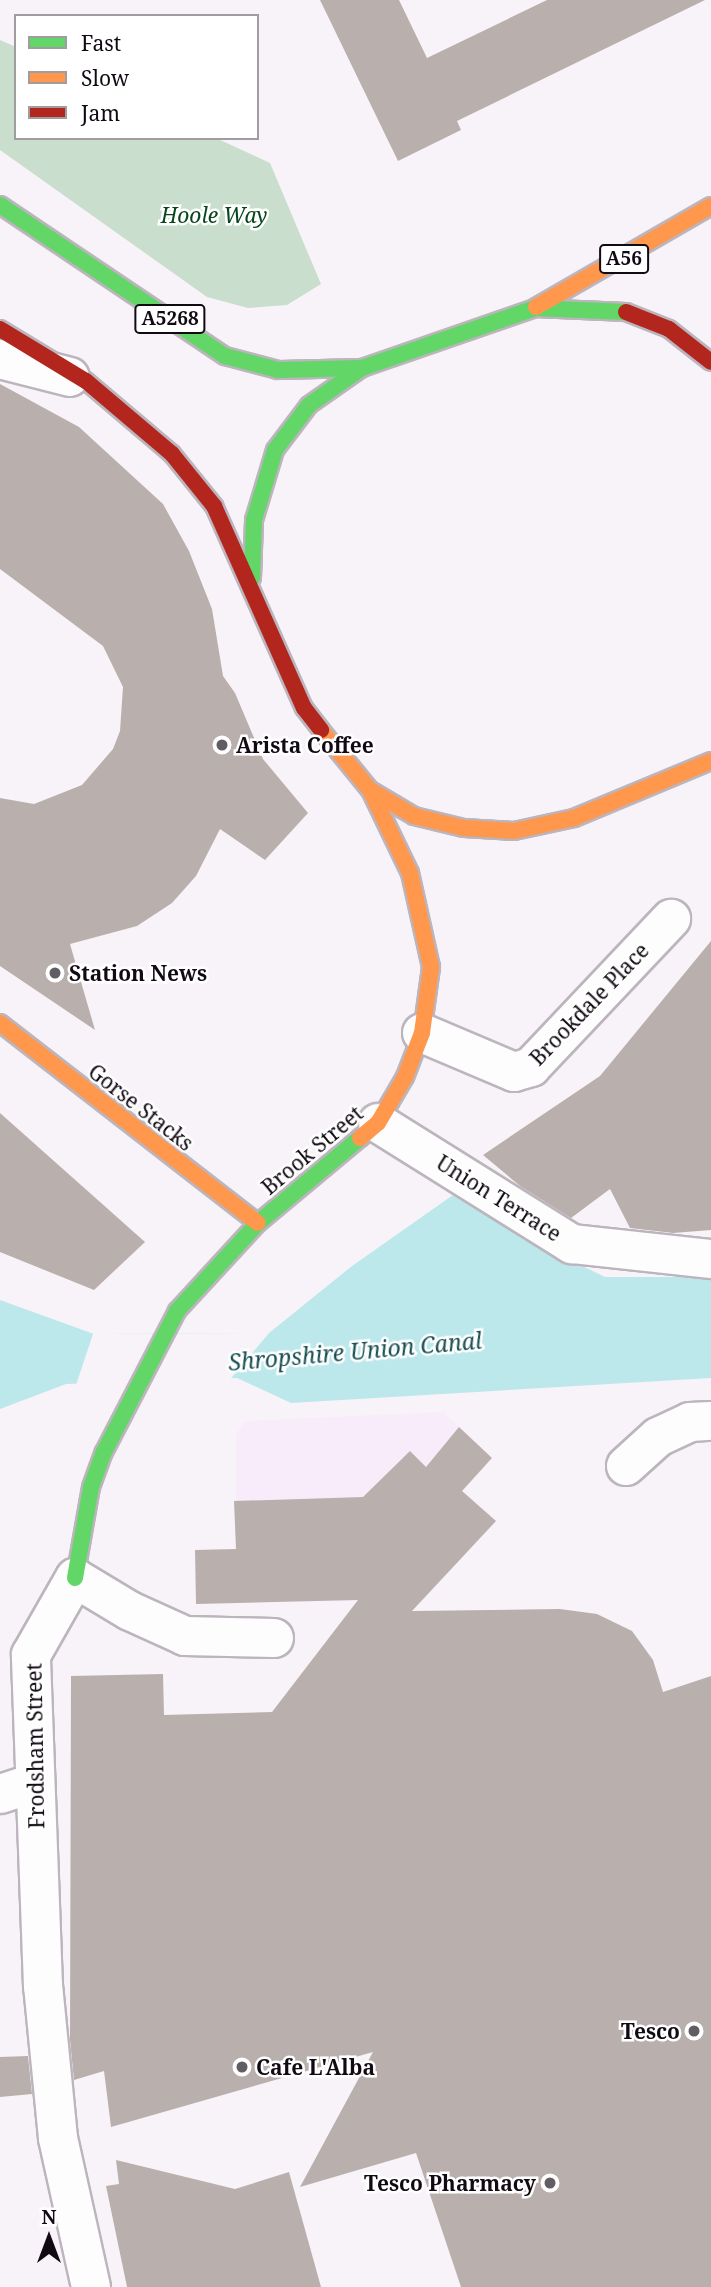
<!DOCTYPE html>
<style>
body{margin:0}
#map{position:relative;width:711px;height:2287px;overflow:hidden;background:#f8f3f8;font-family:"Noto Serif",serif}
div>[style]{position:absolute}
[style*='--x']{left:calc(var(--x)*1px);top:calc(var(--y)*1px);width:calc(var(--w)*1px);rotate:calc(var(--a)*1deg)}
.built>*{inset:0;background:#f8ecfa}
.forest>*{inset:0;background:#cadecd}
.water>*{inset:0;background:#bce8ec}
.pier>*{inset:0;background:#f8f3f8}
.building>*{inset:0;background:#b9b0ad}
.roads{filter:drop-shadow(2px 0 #bcb5bd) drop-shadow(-2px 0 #bcb5bd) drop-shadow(0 2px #bcb5bd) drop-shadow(0 -2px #bcb5bd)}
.street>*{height:38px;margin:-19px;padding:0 19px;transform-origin:19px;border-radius:19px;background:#fefdfe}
.fast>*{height:16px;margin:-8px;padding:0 8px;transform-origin:8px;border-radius:8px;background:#63d668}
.slow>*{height:16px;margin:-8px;padding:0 8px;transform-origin:8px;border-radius:8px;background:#ff974d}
.jam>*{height:16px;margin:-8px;padding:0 8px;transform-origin:8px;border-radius:8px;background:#b3261e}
.dots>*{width:19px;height:19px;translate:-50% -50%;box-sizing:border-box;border:4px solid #fff;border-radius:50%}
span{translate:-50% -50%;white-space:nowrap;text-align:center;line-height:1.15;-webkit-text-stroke:5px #fff;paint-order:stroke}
.shield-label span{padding:2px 5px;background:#fff;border:2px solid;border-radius:5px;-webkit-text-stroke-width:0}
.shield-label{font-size:19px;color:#110a13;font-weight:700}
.park-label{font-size:21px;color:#07461b;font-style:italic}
.poi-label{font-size:21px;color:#110a13;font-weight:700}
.left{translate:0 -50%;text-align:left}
.right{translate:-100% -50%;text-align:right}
.street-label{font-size:21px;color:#110a13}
.water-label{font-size:23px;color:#184f53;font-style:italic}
.legend{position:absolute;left:14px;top:14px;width:245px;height:126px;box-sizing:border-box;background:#fff;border:2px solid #a09da1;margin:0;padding:9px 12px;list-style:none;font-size:21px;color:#110a13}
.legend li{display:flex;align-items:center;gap:14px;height:35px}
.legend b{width:35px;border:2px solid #a09da1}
.north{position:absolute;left:14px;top:2203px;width:70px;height:70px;-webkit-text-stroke:5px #fff;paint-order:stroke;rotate:0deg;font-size:19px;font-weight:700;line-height:28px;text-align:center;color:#110a13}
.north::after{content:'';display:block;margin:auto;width:24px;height:32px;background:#110a13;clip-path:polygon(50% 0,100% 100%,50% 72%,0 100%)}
</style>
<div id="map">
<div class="built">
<div style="clip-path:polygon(443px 1412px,492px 1458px,462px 1491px,496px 1521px,424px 1599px,196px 1604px,195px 1550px,236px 1549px,236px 1435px,245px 1421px)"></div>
</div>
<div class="forest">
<div style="clip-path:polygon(0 40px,16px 47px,16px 138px,216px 138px,270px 163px,321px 284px,287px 305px,248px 308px,207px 297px,0 150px)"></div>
</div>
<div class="water">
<div style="clip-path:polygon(453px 1195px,519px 1235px,605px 1277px,711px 1277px,711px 1378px,291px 1403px,237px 1378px,66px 1384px,0 1409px,0 1300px,94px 1334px,269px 1333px,352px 1266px)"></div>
</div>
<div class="pier">
<div style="clip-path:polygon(269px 1333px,228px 1382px,75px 1388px,93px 1334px)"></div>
</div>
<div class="building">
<div style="clip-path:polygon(320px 0,399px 0,427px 58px,547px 0,705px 0,457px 121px,461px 130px,398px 161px)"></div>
<div style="clip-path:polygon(0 384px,79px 427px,163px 504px,189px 551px,212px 609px,223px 676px,235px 693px,263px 759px,308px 813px,265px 860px,220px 829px,196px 876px,172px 903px,137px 926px,70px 944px,95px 1030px,0 966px,0 798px,34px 804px,82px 785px,113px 749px,120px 731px,123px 687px,103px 646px,0 569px)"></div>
<div style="clip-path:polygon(711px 941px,711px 1230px,673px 1233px,630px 1228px,610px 1189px,571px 1218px,520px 1186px,483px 1155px,600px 1076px)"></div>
<div style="clip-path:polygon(0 1113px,145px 1242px,94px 1290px,0 1252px)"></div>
<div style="clip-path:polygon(459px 1427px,492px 1458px,462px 1491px,496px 1521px,412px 1611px,560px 1609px,597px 1614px,632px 1631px,653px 1660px,663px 1692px,711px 1676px,711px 2287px,461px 2287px,416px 2153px,300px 2187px,373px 2052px,111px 2127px,104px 2071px,74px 2080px,70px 2040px,71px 1676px,163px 1674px,164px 1715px,272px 1712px,358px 1600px,196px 1604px,195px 1550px,236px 1549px,234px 1501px,363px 1497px,410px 1451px,426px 1467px)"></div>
<div style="clip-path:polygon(28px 2056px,32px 2094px,0 2097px,0 2057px)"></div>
<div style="clip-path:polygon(116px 2160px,235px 2189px,289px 2172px,321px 2287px,127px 2287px,106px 2186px,119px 2184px)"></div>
</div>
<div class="roads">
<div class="street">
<div style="--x:0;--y:359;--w:72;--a:14.4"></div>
<div style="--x:422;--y:1033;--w:100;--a:23"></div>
<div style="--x:514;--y:1072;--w:18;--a:-16"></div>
<div style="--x:531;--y:1067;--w:204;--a:-46.6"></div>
<div style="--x:378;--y:1123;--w:229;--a:32"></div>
<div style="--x:572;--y:1244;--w:140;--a:6.2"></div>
<div style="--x:626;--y:1466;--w:43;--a:-42.2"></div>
<div style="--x:658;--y:1437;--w:35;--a:-25"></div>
<div style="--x:690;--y:1422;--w:21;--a:-3"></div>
<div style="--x:0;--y:1794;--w:36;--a:-18"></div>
<div style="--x:91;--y:2287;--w:153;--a:-102.5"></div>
<div style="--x:58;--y:2138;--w:153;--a:-95.6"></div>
<div style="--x:43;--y:1986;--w:331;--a:-92.1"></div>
<div style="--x:31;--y:1655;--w:89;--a:-60.3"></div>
<div style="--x:75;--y:1578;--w:64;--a:31"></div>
<div style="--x:130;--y:1611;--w:60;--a:24.4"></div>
<div style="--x:185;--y:1636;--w:89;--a:1.3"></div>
</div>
<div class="fast">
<div style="--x:0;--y:205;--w:271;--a:33.9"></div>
<div style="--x:225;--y:356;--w:55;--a:14.8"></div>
<div style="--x:278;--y:370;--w:84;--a:-1.4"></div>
<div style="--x:252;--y:578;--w:58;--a:-88"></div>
<div style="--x:254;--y:520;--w:73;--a:-73.3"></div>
<div style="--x:275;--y:450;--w:56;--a:-52.9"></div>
<div style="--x:309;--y:405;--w:65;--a:-34.9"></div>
<div style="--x:362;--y:368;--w:183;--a:-19.1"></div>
<div style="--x:535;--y:308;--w:91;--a:2.5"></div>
<div style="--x:75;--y:1578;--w:92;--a:-80"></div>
<div style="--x:91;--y:1487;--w:37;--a:-70"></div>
<div style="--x:104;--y:1452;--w:159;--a:-62.6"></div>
<div style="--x:177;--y:1311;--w:120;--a:-47.4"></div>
<div style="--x:258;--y:1223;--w:133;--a:-39.8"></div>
</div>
<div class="slow">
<div style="--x:536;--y:307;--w:202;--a:-30"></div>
<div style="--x:321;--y:730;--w:77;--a:50.8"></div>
<div style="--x:370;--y:790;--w:51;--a:30.6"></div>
<div style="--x:414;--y:816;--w:51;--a:13.5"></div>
<div style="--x:464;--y:828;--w:50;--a:3.4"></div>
<div style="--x:514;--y:831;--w:61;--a:-12.2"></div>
<div style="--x:574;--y:818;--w:148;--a:-22.6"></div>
<div style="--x:0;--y:1023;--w:326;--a:37.8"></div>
<div style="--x:360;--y:1138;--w:23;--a:-40"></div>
<div style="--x:378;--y:1123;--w:53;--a:-59.6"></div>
<div style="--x:405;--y:1077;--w:47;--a:-68.9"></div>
<div style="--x:422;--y:1033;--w:67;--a:-82.2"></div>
<div style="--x:431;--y:967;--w:96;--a:-102.6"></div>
<div style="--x:410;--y:873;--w:92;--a:-115.7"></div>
</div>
<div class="jam">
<div style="--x:626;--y:312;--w:46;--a:21.6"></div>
<div style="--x:669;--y:329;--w:53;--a:38.2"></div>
<div style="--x:0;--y:329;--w:100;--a:31.2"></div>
<div style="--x:86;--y:381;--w:113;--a:40.3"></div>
<div style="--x:172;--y:454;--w:67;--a:51.1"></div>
<div style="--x:214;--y:506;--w:221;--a:66"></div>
<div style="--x:304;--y:708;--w:28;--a:52"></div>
</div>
</div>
<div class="dots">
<div style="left:222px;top:745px;background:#625c63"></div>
<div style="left:55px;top:973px;background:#625c63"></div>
<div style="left:694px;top:2031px;background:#625c63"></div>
<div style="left:242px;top:2067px;background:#625c63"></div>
<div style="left:550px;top:2183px;background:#625c63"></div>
</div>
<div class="shield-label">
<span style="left:624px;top:259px">A56</span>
<span style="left:170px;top:319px">A5268</span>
</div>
<div class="park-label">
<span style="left:214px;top:215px">Hoole Way</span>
</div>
<div class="poi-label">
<span class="left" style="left:236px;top:745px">Arista Coffee</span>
<span class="left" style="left:69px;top:973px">Station News</span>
<span class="right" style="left:680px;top:2031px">Tesco</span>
<span class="left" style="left:256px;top:2067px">Cafe L'Alba</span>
<span class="right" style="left:536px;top:2183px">Tesco Pharmacy</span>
</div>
<div class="street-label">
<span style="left:589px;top:1004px;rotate:-46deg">Brookdale Place</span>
<span style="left:141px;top:1107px;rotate:38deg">Gorse Stacks</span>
<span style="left:312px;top:1150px;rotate:-40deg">Brook Street</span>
<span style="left:499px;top:1198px;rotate:32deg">Union Terrace</span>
<span style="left:35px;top:1746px;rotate:-91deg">Frodsham Street</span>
</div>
<div class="water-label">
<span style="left:355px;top:1351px;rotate:-5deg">Shropshire Union Canal</span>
</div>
<ul class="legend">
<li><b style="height:9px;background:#63d668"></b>Fast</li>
<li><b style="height:9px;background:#ff974d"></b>Slow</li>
<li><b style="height:9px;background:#b3261e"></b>Jam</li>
</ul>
<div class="north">N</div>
</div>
